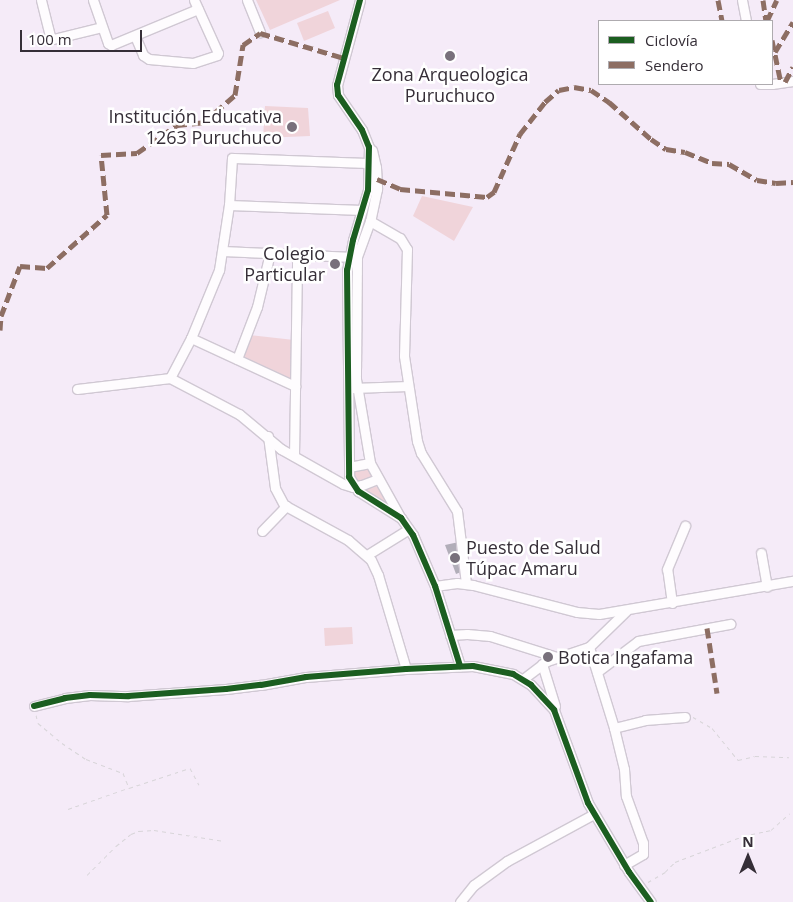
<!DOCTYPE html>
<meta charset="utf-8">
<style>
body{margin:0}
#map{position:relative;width:793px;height:902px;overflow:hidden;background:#f5ebf8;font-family:"Open Sans",sans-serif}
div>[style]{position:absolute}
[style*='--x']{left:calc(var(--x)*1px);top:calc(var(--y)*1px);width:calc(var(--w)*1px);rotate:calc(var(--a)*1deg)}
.green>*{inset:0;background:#f0d4da}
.building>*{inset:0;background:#b2aeb9}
.path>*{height:1px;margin-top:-0.5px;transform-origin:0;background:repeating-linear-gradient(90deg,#d8d5d9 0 4px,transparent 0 8px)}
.roads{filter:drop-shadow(1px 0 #d0c8d3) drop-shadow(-1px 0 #d0c8d3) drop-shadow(0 1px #d0c8d3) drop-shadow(0 -1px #d0c8d3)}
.street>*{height:9px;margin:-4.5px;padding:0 4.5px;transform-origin:4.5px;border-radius:4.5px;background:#fefcfe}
.quiet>*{height:5px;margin-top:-2.5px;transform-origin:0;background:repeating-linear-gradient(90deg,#8d6e63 0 10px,transparent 0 15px)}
.cycleway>*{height:6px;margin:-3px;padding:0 3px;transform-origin:3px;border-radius:3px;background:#1b5e20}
.dots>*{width:14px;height:14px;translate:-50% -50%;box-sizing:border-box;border:2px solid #fff;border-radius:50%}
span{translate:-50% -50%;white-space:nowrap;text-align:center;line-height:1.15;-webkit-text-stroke:5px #fff;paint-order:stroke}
.poi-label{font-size:18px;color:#352e37}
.right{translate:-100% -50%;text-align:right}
.left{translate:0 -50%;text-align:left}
.legend{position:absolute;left:598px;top:20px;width:175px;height:65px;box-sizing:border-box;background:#fff;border:1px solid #aeabaf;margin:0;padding:6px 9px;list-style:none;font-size:15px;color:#352e37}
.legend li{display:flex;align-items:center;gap:10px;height:25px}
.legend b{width:25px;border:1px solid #aeabaf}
.north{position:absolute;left:723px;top:832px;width:50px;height:50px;-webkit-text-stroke:4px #fff;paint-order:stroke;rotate:0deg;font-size:14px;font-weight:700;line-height:20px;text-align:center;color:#352e37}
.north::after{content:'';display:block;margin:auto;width:18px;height:22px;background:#352e37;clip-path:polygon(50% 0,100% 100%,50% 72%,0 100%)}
.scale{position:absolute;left:20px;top:30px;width:122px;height:22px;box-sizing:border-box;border:2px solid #352e37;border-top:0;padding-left:6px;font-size:15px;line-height:18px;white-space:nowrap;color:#352e37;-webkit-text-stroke:4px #fff;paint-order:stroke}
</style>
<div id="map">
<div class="green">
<div style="clip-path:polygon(256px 0,340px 0,270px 30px)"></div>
<div style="clip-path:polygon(328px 11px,335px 28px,304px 41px,297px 23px)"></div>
<div style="clip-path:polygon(265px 106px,308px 108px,310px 136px,263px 138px)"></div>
<div style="clip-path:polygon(422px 196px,473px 207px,454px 241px,413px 216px)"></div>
<div style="clip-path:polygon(249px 335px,294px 340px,294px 383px,240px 359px)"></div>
<div style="clip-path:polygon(367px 468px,372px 474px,371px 477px,359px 483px,354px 480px,355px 469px)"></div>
<div style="clip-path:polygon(378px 486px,385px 501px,383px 502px,363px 490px)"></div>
<div style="clip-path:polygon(352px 627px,353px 644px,325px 646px,324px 628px)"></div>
</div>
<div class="building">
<div style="clip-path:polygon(459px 542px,461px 572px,456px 574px,445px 545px)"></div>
</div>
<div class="path">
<div style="--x:36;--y:715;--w:8;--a:76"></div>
<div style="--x:38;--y:723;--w:31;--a:40"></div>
<div style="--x:62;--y:743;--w:29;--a:34"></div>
<div style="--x:86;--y:759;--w:40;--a:21"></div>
<div style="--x:123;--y:773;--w:16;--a:68"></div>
<div style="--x:129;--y:788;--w:64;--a:-18.2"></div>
<div style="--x:190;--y:768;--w:19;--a:62"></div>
<div style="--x:693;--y:717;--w:22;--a:30"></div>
<div style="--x:712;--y:728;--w:41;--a:50.9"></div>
<div style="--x:738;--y:760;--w:17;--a:-13"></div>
<div style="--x:755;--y:756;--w:34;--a:2"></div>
<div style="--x:68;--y:809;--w:64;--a:-19.3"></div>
<div style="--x:87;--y:875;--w:41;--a:-45"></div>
<div style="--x:116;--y:846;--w:19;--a:-39"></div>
<div style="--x:131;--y:834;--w:9;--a:-21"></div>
<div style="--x:139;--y:831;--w:15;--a:-4"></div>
<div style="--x:154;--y:830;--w:71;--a:8.9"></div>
<div style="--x:648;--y:882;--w:20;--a:-30"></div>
<div style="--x:665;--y:872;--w:14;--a:-45"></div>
<div style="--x:675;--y:862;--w:73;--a:-20.9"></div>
<div style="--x:743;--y:836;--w:29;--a:-12"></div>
<div style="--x:771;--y:830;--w:25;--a:-42"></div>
</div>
<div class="roads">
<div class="street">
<div style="--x:41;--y:0;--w:37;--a:76"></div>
<div style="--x:50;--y:36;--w:4;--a:45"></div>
<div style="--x:53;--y:39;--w:50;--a:-13.8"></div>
<div style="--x:93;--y:0;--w:46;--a:70.8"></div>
<div style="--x:108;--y:43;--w:4;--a:34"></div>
<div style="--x:111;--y:45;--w:94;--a:-22.5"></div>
<div style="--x:247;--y:0;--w:35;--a:68"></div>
<div style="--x:360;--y:0;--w:88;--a:105.1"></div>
<div style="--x:337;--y:85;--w:10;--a:84"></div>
<div style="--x:338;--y:95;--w:42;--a:55.6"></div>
<div style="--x:362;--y:130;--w:18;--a:68"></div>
<div style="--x:369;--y:147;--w:43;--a:91.3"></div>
<div style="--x:368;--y:190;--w:52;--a:106.7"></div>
<div style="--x:353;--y:240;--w:31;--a:101"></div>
<div style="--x:347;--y:270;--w:207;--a:89.4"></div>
<div style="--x:349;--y:477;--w:17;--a:57"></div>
<div style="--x:358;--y:491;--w:51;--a:32.1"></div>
<div style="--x:401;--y:518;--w:21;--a:55"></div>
<div style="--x:413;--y:535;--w:56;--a:66.7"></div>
<div style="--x:435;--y:586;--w:84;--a:72.6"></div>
<div style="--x:742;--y:0;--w:21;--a:79"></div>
<div style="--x:135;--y:36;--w:21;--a:67"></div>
<div style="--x:143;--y:55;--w:7;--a:34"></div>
<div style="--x:149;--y:59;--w:44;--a:5.2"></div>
<div style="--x:193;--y:63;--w:25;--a:-18"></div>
<div style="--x:217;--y:55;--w:2;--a:-63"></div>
<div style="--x:218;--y:53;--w:58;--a:-114.4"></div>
<div style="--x:760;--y:84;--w:12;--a:0"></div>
<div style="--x:772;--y:84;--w:21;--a:-8"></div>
<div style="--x:372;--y:150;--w:17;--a:77"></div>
<div style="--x:376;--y:167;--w:22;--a:87"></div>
<div style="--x:377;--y:189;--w:33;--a:102"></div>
<div style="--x:370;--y:221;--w:38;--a:110"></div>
<div style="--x:357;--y:257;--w:122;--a:90.5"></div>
<div style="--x:356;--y:379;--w:85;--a:80.5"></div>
<div style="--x:370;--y:463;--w:60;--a:60.9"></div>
<div style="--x:229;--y:205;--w:133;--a:2.2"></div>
<div style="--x:370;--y:221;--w:34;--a:30"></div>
<div style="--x:400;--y:238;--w:13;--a:58"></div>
<div style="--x:407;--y:249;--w:107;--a:91.6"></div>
<div style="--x:404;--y:356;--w:86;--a:81.3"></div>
<div style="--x:417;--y:441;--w:13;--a:72"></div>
<div style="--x:421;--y:453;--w:68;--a:58.2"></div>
<div style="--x:457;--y:511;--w:73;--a:82.9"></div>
<div style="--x:223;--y:251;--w:130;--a:2.6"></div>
<div style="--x:191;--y:338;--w:115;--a:24.8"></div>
<div style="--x:237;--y:359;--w:56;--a:-69"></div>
<div style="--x:257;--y:307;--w:56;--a:-76.5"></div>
<div style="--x:170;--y:378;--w:45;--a:-62.3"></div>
<div style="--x:191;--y:338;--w:74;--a:-67.6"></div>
<div style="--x:219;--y:270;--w:66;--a:-81.3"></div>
<div style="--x:229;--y:205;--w:47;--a:-86.3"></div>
<div style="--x:232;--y:158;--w:137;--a:2.1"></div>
<div style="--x:353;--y:388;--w:55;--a:-2.1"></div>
<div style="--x:77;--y:389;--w:94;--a:-6.7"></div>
<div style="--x:170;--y:378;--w:78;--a:27.6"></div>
<div style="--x:239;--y:414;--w:55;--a:39.8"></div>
<div style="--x:281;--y:449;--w:71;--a:29.4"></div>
<div style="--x:343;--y:484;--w:10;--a:17"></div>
<div style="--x:353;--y:487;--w:9;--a:-13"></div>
<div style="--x:362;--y:485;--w:17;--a:-21"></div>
<div style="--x:268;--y:436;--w:52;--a:82.3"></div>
<div style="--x:275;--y:488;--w:19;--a:62"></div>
<div style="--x:284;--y:505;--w:73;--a:28.7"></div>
<div style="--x:348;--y:540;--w:30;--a:41"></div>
<div style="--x:371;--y:560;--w:17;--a:65"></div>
<div style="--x:378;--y:575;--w:98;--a:73.4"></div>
<div style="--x:294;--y:456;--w:202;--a:-89.1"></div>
<div style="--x:349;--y:467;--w:21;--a:-11"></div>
<div style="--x:262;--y:531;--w:35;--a:-46"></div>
<div style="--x:761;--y:553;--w:34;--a:80"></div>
<div style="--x:367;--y:555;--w:49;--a:-31.8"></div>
<div style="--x:435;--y:586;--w:22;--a:-8"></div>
<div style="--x:457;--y:583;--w:16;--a:7"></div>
<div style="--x:473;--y:585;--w:107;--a:14.6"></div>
<div style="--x:577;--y:612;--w:22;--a:5"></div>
<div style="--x:599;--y:614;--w:197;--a:-9.7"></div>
<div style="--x:672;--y:603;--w:34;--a:-98"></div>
<div style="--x:667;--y:569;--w:47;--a:-67.3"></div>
<div style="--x:450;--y:635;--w:17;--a:-3"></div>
<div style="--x:467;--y:634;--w:23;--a:5"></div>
<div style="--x:490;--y:636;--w:70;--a:17.4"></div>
<div style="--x:589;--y:647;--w:85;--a:72.8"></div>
<div style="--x:614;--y:728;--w:42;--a:76.3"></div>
<div style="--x:624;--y:769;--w:27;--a:86"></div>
<div style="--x:626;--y:796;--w:50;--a:70.1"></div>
<div style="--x:643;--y:843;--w:11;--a:90"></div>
<div style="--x:643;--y:854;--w:22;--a:150"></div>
<div style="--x:542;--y:664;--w:44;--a:72.8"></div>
<div style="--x:597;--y:672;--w:51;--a:-37.1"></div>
<div style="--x:638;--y:641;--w:94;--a:-10.5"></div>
<div style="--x:523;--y:679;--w:30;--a:-37"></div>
<div style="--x:547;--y:661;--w:44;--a:-18.4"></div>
<div style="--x:589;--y:647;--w:52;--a:-44.2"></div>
<div style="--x:34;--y:706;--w:32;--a:-14"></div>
<div style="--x:65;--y:698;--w:25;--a:-7"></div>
<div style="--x:90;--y:695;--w:38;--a:2"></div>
<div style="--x:128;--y:696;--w:98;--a:-4.1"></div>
<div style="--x:226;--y:689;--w:35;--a:-7"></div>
<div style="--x:261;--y:685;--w:46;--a:-10.1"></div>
<div style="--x:306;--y:677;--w:100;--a:-4.6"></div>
<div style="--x:406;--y:669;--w:67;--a:-2.6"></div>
<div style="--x:473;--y:666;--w:41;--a:11.3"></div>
<div style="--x:513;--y:674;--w:21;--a:31"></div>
<div style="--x:531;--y:685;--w:34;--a:47"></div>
<div style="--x:554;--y:710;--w:99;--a:69.9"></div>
<div style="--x:588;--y:803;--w:80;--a:59.3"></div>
<div style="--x:629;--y:872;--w:37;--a:54"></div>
<div style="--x:614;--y:728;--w:32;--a:-14"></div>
<div style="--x:645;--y:720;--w:40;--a:-4.3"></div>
<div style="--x:460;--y:902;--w:22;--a:-51"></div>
<div style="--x:474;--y:885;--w:41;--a:-36"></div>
<div style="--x:507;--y:861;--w:99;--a:-28.4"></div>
</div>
</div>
<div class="quiet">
<div style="--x:718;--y:0;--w:21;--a:79"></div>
<div style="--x:763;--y:0;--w:21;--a:82"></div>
<div style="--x:767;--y:21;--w:23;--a:-65"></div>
<div style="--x:772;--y:40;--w:44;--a:78.2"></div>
<div style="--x:775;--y:52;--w:35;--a:-59"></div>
<div style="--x:785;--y:82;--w:17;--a:-62"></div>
<div style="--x:377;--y:179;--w:25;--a:23"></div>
<div style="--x:400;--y:189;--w:87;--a:5.3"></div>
<div style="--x:487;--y:197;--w:9;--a:-36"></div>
<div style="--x:494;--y:192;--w:64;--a:-65.9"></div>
<div style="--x:520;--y:134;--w:41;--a:-52"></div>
<div style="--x:545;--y:102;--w:18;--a:-41"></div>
<div style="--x:559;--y:90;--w:15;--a:-11"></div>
<div style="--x:574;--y:87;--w:17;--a:10"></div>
<div style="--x:591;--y:90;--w:22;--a:34"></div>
<div style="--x:609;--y:102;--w:56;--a:41.4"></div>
<div style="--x:651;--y:139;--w:18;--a:34"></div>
<div style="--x:666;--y:149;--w:19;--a:9"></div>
<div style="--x:685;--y:152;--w:29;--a:22"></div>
<div style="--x:712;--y:163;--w:17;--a:3"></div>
<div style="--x:729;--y:164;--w:32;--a:30"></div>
<div style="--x:757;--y:180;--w:19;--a:9"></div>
<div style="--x:776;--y:183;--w:17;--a:-3"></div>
<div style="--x:0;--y:330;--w:14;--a:-86"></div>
<div style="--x:1;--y:316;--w:53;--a:-69.2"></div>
<div style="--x:20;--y:266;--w:27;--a:4"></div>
<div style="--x:47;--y:268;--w:80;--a:-41.5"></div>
<div style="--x:107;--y:215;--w:60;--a:-95.7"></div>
<div style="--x:101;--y:155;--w:36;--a:-3"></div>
<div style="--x:137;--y:153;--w:49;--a:-35"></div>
<div style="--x:177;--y:125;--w:27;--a:-6"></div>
<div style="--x:204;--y:122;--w:41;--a:-41.1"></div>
<div style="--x:235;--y:95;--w:51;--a:-80.9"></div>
<div style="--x:243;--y:45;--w:21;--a:-35"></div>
<div style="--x:260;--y:33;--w:88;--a:16.6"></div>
<div style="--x:707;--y:628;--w:66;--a:81.3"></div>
</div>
<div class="cycleway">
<div style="--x:360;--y:0;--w:88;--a:105.1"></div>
<div style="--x:337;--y:85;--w:10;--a:84"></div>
<div style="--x:338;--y:95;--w:42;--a:55.6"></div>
<div style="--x:362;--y:130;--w:18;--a:68"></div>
<div style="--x:369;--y:147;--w:43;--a:91.3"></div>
<div style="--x:368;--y:190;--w:52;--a:106.7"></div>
<div style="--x:353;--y:240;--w:31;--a:101"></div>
<div style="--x:347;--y:270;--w:207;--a:89.4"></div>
<div style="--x:349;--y:477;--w:17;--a:57"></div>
<div style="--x:358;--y:491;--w:51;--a:32.1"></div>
<div style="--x:401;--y:518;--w:21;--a:55"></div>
<div style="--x:413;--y:535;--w:56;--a:66.7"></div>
<div style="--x:435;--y:586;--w:84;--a:72.6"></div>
<div style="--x:34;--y:706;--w:32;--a:-14"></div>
<div style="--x:65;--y:698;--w:25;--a:-7"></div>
<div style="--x:90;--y:695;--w:38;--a:2"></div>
<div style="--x:128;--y:696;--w:98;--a:-4.1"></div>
<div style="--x:226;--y:689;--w:35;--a:-7"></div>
<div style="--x:261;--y:685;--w:46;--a:-10.1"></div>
<div style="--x:306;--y:677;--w:100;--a:-4.6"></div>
<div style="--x:406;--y:669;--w:67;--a:-2.6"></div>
<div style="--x:473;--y:666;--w:41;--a:11.3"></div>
<div style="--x:513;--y:674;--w:21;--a:31"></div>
<div style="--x:531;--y:685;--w:34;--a:47"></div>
<div style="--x:554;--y:710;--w:99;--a:69.9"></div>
<div style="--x:588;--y:803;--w:80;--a:59.3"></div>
<div style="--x:629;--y:872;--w:37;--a:54"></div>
</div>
<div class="dots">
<div style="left:450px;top:56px;background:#78707b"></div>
<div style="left:292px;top:127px;background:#78707b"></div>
<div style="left:335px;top:264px;background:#78707b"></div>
<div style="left:455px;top:558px;background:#78707b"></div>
<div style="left:548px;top:657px;background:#78707b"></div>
</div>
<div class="poi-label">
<span style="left:450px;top:85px">Zona Arqueologica<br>Puruchuco</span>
<span class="right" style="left:282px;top:127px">Institución Educativa<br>1263 Puruchuco</span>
<span class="right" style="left:325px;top:264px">Colegio<br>Particular</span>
<span class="left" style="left:466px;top:558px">Puesto de Salud<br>Túpac Amaru</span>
<span class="left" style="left:558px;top:657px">Botica Ingafama</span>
</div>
<ul class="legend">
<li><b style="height:6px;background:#1b5e20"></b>Ciclovía</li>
<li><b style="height:6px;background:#8d6e63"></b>Sendero</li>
</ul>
<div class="north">N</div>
<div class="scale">100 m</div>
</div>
